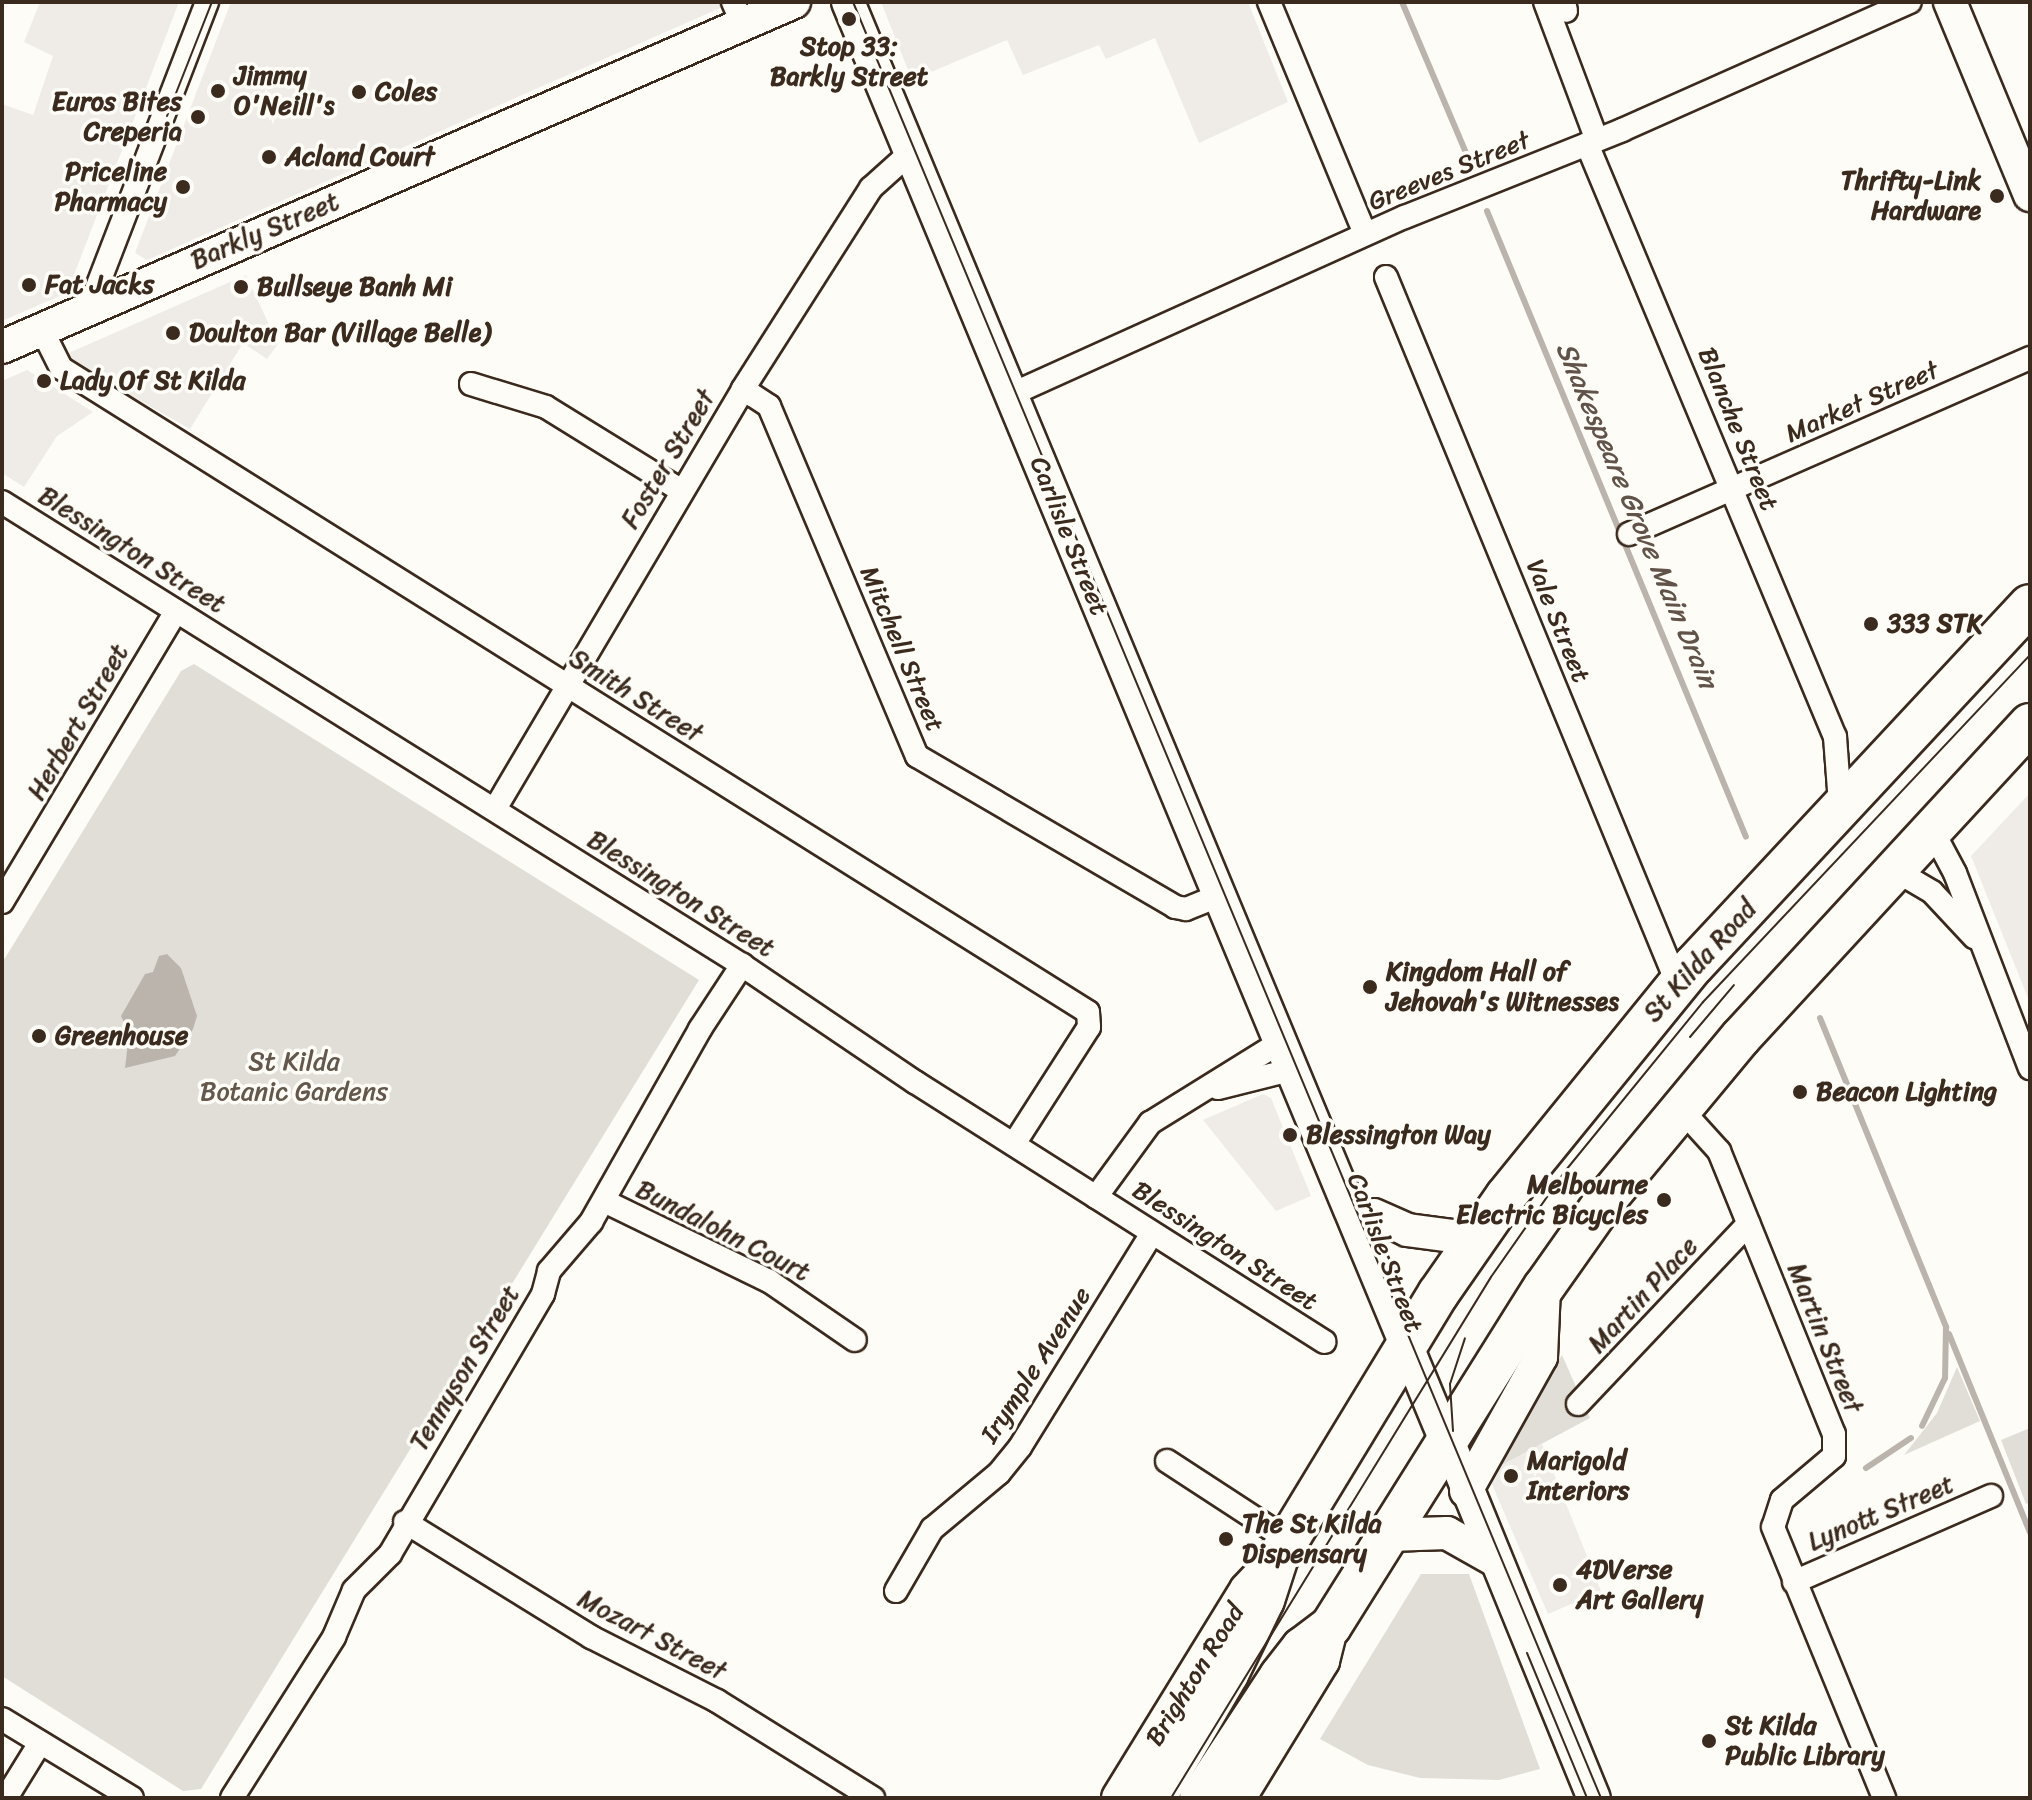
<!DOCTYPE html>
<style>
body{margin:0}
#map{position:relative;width:2032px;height:1800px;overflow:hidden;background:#fdfcf7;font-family:Sriracha,sans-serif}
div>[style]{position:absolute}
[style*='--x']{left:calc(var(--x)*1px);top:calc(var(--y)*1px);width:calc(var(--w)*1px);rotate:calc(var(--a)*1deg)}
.built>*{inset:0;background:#efece7}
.green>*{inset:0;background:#e1ded7}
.water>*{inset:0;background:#bbb4ad}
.stream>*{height:6px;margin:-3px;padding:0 3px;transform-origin:3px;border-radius:3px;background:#bbb4ad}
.roads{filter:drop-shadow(2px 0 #3b2a1e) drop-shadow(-2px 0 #3b2a1e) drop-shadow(0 2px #3b2a1e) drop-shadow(0 -2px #3b2a1e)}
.street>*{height:22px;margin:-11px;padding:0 11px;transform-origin:11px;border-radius:11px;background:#fdfcf7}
.secondary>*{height:32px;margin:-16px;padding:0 16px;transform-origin:16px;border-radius:16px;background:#fdfcf7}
.primary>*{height:34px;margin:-17px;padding:0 17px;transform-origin:17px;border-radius:17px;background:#fdfcf7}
.highway>*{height:40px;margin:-20px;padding:0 20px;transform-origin:20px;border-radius:20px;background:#fdfcf7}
.tram>*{height:2px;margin:-1px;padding:0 1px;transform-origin:1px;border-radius:1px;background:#3b2a1e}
.dots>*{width:22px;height:22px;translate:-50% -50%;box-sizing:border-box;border:4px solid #fdfcf7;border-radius:50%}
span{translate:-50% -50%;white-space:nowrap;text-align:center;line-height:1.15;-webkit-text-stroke:7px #fdfcf7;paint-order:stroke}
.poi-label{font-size:26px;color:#3b2a1e;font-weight:700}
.left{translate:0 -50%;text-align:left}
.right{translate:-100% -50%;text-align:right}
.street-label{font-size:26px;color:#3b2a1e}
.park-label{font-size:26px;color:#64574c}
.water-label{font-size:28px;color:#615349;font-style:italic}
.frame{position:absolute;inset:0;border:4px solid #3b2a1e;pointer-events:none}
</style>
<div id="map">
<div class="built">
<div style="clip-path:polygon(40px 2px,179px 2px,67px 293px,2px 321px,2px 104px,33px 115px,53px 56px,24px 42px)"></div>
<div style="clip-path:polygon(231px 2px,734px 2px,147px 260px,135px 253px)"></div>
<div style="clip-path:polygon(881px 2px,1248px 2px,1288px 102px,1199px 143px,1155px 38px,1106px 59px,1099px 45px,1023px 75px,1007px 40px,912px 80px)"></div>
<div style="clip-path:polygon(246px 275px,278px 344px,267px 359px,243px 343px,190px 429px,62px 356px)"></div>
<div style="clip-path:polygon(27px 370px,93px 412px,57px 436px,24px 487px,2px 473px,2px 381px)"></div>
<div style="clip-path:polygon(2030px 793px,2030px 1003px,1971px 856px)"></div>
<div style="clip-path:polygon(1263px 1094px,1271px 1098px,1311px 1196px,1276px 1211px,1203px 1120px)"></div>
<div style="clip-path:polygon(1542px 1444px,1601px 1591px,1548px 1614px,1487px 1473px)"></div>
</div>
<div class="green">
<div style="clip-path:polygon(194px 664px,699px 980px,201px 1789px,183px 1791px,2px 1676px,2px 963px,181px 671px)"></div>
<div style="clip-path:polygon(1562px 1355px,1590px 1418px,1487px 1473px,1501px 1452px)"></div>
<div style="clip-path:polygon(1957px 1367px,1980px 1421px,1904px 1455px,1937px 1413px)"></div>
<div style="clip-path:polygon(2030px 1428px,2030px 1502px,2026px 1504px,2001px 1440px)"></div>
<div style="clip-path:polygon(1421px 1574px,1469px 1574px,1540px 1769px,1499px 1780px,1420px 1778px,1368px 1765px,1320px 1739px)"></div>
</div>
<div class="water">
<div style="clip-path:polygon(167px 954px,181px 968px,197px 1016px,193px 1029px,175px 1056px,125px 1068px,129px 1034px,121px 1016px,145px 974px,153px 972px,159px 956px)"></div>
</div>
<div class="stream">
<div style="--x:1402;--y:2;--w:172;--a:67"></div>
<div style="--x:1487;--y:211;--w:677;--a:67.52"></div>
<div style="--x:1820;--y:1018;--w:334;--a:67.8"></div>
<div style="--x:1946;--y:1327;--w:51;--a:91.1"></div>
<div style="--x:1945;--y:1378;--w:53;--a:115.6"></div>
<div style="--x:1949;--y:1334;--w:214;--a:67.8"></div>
<div style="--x:1866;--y:1468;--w:54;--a:-33.7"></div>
</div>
<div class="roads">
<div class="street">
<div style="--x:733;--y:2;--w:24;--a:66"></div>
<div style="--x:1269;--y:2;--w:251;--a:67.5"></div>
<div style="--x:1545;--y:2;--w:147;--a:69.4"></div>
<div style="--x:1564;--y:2;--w:9;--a:77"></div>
<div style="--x:1587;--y:144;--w:643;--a:67.3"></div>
<div style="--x:1835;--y:737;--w:67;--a:85.7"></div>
<div style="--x:1386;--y:277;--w:766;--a:67.59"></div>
<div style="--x:89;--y:308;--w:328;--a:-68.9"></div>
<div style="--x:42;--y:330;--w:42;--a:63.4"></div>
<div style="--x:61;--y:368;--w:1212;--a:32.09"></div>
<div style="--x:1088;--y:1012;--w:15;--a:86"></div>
<div style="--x:1089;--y:1027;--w:139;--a:122.7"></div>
<div style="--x:471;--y:384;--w:78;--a:17"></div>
<div style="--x:546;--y:407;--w:160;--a:31.7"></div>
<div style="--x:743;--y:389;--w:31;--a:33"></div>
<div style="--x:769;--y:406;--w:380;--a:67.1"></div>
<div style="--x:917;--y:756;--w:299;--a:30.3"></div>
<div style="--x:1175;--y:907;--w:11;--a:10"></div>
<div style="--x:1186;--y:909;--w:35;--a:-22"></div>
<div style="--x:1010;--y:395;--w:433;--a:-24.3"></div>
<div style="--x:1405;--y:217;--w:234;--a:-21.8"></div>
<div style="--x:1622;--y:130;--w:315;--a:-24"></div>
<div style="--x:2;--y:502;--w:873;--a:32.03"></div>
<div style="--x:742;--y:965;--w:209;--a:34.1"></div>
<div style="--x:915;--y:1082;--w:485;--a:32.4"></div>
<div style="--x:1629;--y:534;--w:438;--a:-23.7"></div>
<div style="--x:495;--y:809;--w:488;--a:-59.4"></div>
<div style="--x:743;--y:389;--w:238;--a:-57.5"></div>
<div style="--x:871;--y:188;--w:52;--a:-41.9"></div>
<div style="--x:1931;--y:828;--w:51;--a:61.9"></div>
<div style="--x:1955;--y:873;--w:209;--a:69"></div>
<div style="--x:1893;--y:869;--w:45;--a:30.5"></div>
<div style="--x:1932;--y:892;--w:62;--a:47"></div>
<div style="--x:2;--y:902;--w:339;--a:-59.1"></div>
<div style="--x:1218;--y:1088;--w:74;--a:-14"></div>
<div style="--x:1680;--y:1108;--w:58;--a:47.8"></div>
<div style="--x:1719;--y:1151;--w:305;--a:67.9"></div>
<div style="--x:1834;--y:1434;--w:22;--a:90"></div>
<div style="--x:1834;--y:1456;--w:68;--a:139.8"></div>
<div style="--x:1782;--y:1500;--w:28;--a:108"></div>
<div style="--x:1773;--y:1527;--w:293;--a:67.7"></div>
<div style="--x:1096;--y:1197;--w:92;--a:-53.9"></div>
<div style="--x:1150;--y:1123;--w:152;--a:-31.8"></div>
<div style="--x:604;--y:1201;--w:183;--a:25.9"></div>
<div style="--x:769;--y:1281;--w:104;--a:34.5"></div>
<div style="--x:1578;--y:1404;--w:248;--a:-46.6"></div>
<div style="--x:1167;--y:1461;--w:145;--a:33.1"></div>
<div style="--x:405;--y:1522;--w:219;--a:31.7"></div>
<div style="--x:591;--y:1637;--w:141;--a:26.9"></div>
<div style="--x:717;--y:1701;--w:184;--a:31.9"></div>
<div style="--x:1794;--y:1582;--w:215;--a:-23.6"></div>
<div style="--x:896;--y:1591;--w:72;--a:-59.9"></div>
<div style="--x:932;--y:1529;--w:87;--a:-39.9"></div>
<div style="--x:999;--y:1473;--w:33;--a:-51"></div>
<div style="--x:1020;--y:1447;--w:251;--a:-58.3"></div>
<div style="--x:2;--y:1719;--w:152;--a:31.3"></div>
<div style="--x:6;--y:1798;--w:65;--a:-58.3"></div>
<div style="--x:232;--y:1798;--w:191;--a:-57.6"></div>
<div style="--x:334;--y:1637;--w:51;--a:-66.9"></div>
<div style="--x:354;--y:1590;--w:51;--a:-45"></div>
<div style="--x:390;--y:1554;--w:302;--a:-59.5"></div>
<div style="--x:543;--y:1294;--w:24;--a:-75"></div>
<div style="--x:549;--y:1271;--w:65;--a:-49.4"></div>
<div style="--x:591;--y:1222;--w:222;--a:-60.5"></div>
<div style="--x:700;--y:1029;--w:77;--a:-56.7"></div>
</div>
<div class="secondary">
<div style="--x:848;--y:2;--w:1568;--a:67.43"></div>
<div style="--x:1950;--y:2;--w:209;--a:67.5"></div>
<div style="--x:2;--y:347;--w:864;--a:-23.54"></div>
<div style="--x:1374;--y:1215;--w:36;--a:24"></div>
<div style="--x:1407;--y:1230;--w:69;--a:7.5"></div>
<div style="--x:1444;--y:1431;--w:396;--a:67.8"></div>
<div style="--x:1466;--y:1491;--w:154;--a:-60.8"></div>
<div style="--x:1541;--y:1357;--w:70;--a:-87.5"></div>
<div style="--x:1390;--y:1535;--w:57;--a:-2"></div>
<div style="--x:1447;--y:1533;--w:55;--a:29.4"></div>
</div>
<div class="primary">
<div style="--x:1119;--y:1798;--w:244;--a:-58.4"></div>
<div style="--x:1247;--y:1590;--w:44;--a:-46.8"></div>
<div style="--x:1238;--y:1798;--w:161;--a:-58.5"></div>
<div style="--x:1322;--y:1661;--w:36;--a:-76"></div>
</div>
<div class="highway">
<div style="--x:1155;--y:1798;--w:144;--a:-59.5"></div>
<div style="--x:1228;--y:1674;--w:82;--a:-64.1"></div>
<div style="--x:1264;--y:1600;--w:45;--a:-72"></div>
<div style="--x:1278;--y:1557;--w:308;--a:-58.7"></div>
<div style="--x:1438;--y:1294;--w:119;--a:-55.2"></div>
<div style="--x:1506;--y:1196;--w:298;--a:-50.9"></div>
<div style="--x:1694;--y:965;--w:492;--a:-47"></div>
<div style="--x:1200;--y:1798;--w:146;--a:-56.7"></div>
<div style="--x:1280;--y:1676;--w:36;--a:-52"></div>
<div style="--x:1302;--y:1648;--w:36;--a:-37"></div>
<div style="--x:1331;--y:1626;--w:400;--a:-57.9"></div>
<div style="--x:1544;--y:1287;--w:104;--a:-54.8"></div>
<div style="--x:1604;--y:1202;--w:214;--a:-50.3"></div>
<div style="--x:1741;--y:1037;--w:426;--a:-47.3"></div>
</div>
</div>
<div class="tram">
<div style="--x:853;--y:2;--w:1946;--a:67.39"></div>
<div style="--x:167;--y:116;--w:123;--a:-68.5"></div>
<div style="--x:1690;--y:1037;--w:68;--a:-49.8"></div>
<div style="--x:1453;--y:1431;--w:47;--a:-93.7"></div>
<div style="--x:1450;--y:1384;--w:48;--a:-71.9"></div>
<div style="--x:1527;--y:1653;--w:157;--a:67.5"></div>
<div style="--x:1171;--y:1798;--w:611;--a:-58.44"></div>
<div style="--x:1491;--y:1277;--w:131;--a:-55"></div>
<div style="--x:1566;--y:1170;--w:217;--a:-50.8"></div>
<div style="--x:1703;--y:1002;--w:477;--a:-46.7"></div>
</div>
<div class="dots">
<div style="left:849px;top:19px;background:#3b2a1e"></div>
<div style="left:218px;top:91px;background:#3b2a1e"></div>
<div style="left:359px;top:92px;background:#3b2a1e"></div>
<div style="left:198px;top:117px;background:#3b2a1e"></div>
<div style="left:269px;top:157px;background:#3b2a1e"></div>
<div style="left:183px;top:187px;background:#3b2a1e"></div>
<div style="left:1997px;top:196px;background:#3b2a1e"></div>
<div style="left:29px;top:285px;background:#3b2a1e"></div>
<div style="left:241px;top:287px;background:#3b2a1e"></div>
<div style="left:173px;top:333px;background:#3b2a1e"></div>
<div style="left:44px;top:381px;background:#3b2a1e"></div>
<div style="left:1871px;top:624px;background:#3b2a1e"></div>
<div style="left:1370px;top:987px;background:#3b2a1e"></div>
<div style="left:39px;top:1036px;background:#3b2a1e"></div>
<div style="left:1800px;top:1092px;background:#3b2a1e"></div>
<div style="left:1290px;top:1135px;background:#3b2a1e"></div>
<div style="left:1664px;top:1200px;background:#3b2a1e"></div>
<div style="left:1511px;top:1476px;background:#3b2a1e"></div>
<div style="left:1226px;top:1539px;background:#3b2a1e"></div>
<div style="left:1560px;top:1585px;background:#3b2a1e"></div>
<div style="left:1709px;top:1741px;background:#3b2a1e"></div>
</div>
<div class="poi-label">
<span style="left:849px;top:62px">Stop 33:<br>Barkly Street</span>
<span class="left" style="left:234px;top:91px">Jimmy<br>O'Neill's</span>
<span class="left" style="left:375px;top:92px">Coles</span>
<span class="right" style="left:182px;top:117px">Euros Bites<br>Creperia</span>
<span class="left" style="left:285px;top:157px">Acland Court</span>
<span class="right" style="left:167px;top:187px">Priceline<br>Pharmacy</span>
<span class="right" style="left:1981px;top:196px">Thrifty-Link<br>Hardware</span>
<span class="left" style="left:45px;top:285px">Fat Jacks</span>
<span class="left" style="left:257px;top:287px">Bullseye Banh Mi</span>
<span class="left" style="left:189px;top:333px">Doulton Bar (Village Belle)</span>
<span class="left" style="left:60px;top:381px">Lady Of St Kilda</span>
<span class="left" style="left:1887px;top:624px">333 STK</span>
<span class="left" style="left:1386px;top:987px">Kingdom Hall of<br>Jehovah's Witnesses</span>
<span class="left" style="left:55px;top:1036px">Greenhouse</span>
<span class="left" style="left:1816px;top:1092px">Beacon Lighting</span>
<span class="left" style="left:1306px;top:1135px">Blessington Way</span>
<span class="right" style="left:1648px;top:1200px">Melbourne<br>Electric Bicycles</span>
<span class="left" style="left:1527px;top:1476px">Marigold<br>Interiors</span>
<span class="left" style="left:1242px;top:1539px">The St Kilda<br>Dispensary</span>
<span class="left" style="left:1576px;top:1585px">4DVerse<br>Art Gallery</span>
<span class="left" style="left:1725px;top:1741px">St Kilda<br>Public Library</span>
</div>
<div class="street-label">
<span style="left:1449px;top:171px;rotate:-22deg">Greeves Street</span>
<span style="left:265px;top:231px;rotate:-23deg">Barkly Street</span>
<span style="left:1862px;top:402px;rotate:-24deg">Market Street</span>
<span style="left:1738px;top:429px;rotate:68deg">Blanche Street</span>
<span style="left:668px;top:459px;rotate:-59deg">Foster Street</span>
<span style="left:1069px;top:536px;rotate:68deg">Carlisle Street</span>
<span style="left:132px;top:550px;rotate:32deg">Blessington Street</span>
<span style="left:1558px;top:621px;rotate:68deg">Vale Street</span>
<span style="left:902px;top:649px;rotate:67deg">Mitchell Street</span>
<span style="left:636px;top:696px;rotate:32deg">Smith Street</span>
<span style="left:78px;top:722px;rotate:-60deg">Herbert Street</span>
<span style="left:681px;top:894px;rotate:32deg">Blessington Street</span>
<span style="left:1700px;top:961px;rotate:-48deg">St Kilda Road</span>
<span style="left:723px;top:1231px;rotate:27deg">Bundalohn Court</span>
<span style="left:1225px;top:1246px;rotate:33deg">Blessington Street</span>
<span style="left:1385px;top:1253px;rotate:69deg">Carlisle Street</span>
<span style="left:1643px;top:1295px;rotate:-47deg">Martin Place</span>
<span style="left:1825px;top:1338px;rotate:68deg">Martin Street</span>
<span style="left:1036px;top:1365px;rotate:-57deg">Irymple Avenue</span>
<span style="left:465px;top:1368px;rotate:-59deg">Tennyson Street</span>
<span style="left:1881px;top:1513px;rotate:-23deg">Lynott Street</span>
<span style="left:652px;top:1635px;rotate:28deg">Mozart Street</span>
<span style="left:1195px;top:1675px;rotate:-58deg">Brighton Road</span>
</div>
<div class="park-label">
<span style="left:294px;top:1077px">St Kilda<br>Botanic Gardens</span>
</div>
<div class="water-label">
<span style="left:1637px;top:515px;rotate:67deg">Shakespeare Grove Main Drain</span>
</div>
<div class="frame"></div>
</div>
